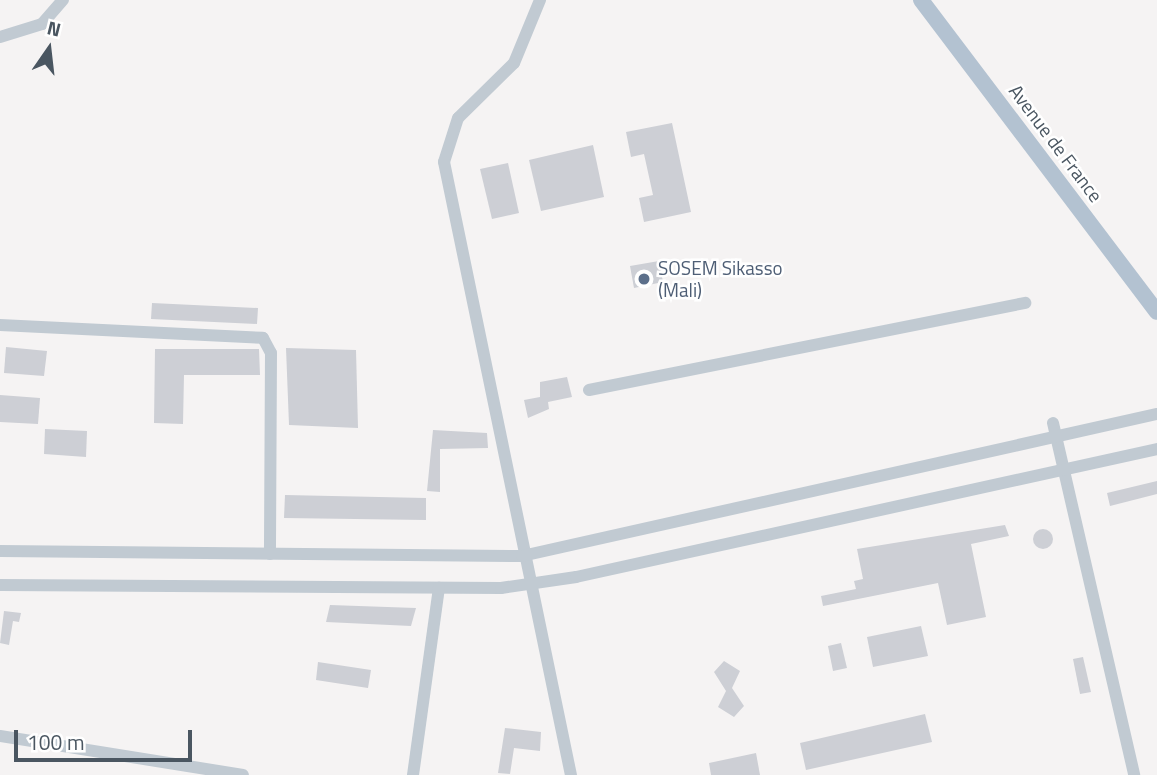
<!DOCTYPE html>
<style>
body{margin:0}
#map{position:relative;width:1157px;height:775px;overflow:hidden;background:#f5f3f3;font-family:"Titillium Web",sans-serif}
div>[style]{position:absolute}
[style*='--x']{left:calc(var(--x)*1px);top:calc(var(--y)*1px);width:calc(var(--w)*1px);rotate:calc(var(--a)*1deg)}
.building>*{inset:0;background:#cdcfd5}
.round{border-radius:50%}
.minor>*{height:12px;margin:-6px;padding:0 6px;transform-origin:6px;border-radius:6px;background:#c1cad2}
.major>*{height:16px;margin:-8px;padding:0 8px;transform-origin:8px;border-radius:8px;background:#b3c2d1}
.dots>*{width:19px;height:19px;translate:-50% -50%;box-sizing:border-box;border:4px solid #fff;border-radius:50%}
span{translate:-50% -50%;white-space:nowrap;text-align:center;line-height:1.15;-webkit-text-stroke:5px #fff;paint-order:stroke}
.street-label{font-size:19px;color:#4a5661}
.service-label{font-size:19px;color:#4e5e75}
.left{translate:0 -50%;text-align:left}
.north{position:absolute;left:14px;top:14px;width:70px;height:70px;-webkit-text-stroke:5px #fff;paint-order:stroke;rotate:14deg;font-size:19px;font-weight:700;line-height:28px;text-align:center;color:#4a5661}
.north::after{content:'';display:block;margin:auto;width:24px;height:32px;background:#4a5661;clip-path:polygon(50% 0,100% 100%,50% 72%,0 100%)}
.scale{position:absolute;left:14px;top:730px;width:178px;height:32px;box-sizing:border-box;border:4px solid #4a5661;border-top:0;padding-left:9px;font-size:21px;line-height:24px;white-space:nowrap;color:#4a5661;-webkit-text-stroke:5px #fff;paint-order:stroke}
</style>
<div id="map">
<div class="building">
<div style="clip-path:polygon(672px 123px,691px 212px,644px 222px,639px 198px,653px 195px,644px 154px,631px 157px,626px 132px)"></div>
<div style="clip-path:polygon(593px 145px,604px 197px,541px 211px,529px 160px)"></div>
<div style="clip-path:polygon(508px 163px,519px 213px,492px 219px,480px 169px)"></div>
<div style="clip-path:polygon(659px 261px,663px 282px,634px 288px,630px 266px)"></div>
<div style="clip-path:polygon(152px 303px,258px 308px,257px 324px,151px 319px)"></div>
<div style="clip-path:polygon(6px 347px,47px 351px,44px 376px,4px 373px)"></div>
<div style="clip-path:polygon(286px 348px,356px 350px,358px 428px,289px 425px)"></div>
<div style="clip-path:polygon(155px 349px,259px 349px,260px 375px,184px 375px,183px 424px,154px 423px)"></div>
<div style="clip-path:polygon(567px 377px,572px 397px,548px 402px,549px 409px,528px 418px,524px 400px,540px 397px,540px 382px)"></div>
<div style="clip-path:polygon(0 395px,40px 398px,38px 424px,0 422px)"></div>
<div style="clip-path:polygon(45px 429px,87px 431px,86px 457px,44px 454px)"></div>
<div style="clip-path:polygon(433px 430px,487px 433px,488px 448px,440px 449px,440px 492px,427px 491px)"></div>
<div style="clip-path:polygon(1157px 481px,1157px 494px,1110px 506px,1107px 493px)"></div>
<div style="clip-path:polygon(285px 495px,426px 498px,426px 520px,284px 518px)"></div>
<div style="clip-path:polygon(1005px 525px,1009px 536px,971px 544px,986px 617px,947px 625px,938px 583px,823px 606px,821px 596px,856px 589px,854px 581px,863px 579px,857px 549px)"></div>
<div class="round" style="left:1033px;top:529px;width:20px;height:20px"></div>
<div style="clip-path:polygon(330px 605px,416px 608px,411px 626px,326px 622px)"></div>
<div style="clip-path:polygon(4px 611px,21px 613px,19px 622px,13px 621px,9px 645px,0 643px)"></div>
<div style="clip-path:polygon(921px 626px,928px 656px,873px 667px,867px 637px)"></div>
<div style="clip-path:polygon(841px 643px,847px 668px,833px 671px,828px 646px)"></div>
<div style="clip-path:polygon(1083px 657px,1091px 692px,1080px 694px,1073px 659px)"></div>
<div style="clip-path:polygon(724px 661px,740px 671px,732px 688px,744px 706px,734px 717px,718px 707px,726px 691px,714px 672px)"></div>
<div style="clip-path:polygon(318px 662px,371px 670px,368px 688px,316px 680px)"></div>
<div style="clip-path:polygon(925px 714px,932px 742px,806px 770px,800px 743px)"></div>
<div style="clip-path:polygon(505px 728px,541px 732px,540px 751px,514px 748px,510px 774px,498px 773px)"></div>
<div style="clip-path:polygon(756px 753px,760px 775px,711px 775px,709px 763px)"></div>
</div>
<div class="minor">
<div style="--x:540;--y:0;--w:68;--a:112.4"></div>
<div style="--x:514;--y:63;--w:78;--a:135.5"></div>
<div style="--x:458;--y:118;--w:46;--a:107.7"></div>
<div style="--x:444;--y:162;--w:626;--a:78.3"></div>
<div style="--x:0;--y:37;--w:44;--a:-17.2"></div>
<div style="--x:42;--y:24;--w:32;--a:-49"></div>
<div style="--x:0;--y:325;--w:263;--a:2.8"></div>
<div style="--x:263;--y:338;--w:17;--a:62"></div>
<div style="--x:271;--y:353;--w:201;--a:90.3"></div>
<div style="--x:589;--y:390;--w:445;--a:-11.3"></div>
<div style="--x:1053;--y:423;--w:361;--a:77"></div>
<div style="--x:0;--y:551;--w:522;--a:0.55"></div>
<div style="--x:522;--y:556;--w:651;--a:-12.61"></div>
<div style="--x:0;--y:585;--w:501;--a:0.34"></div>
<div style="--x:501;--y:588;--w:76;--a:-8.3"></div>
<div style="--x:576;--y:577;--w:595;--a:-12.42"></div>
<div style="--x:0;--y:736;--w:246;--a:9.1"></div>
<div style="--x:413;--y:775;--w:189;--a:-82.1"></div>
</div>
<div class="major">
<div style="--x:921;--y:0;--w:391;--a:52.9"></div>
</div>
<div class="dots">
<div style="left:644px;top:279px;background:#5c6f8a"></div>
</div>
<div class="street-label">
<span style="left:1056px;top:143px;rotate:53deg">Avenue de France</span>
</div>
<div class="service-label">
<span class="left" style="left:658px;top:279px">SOSEM Sikasso<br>(Mali)</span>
</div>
<div class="north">N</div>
<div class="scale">100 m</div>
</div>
